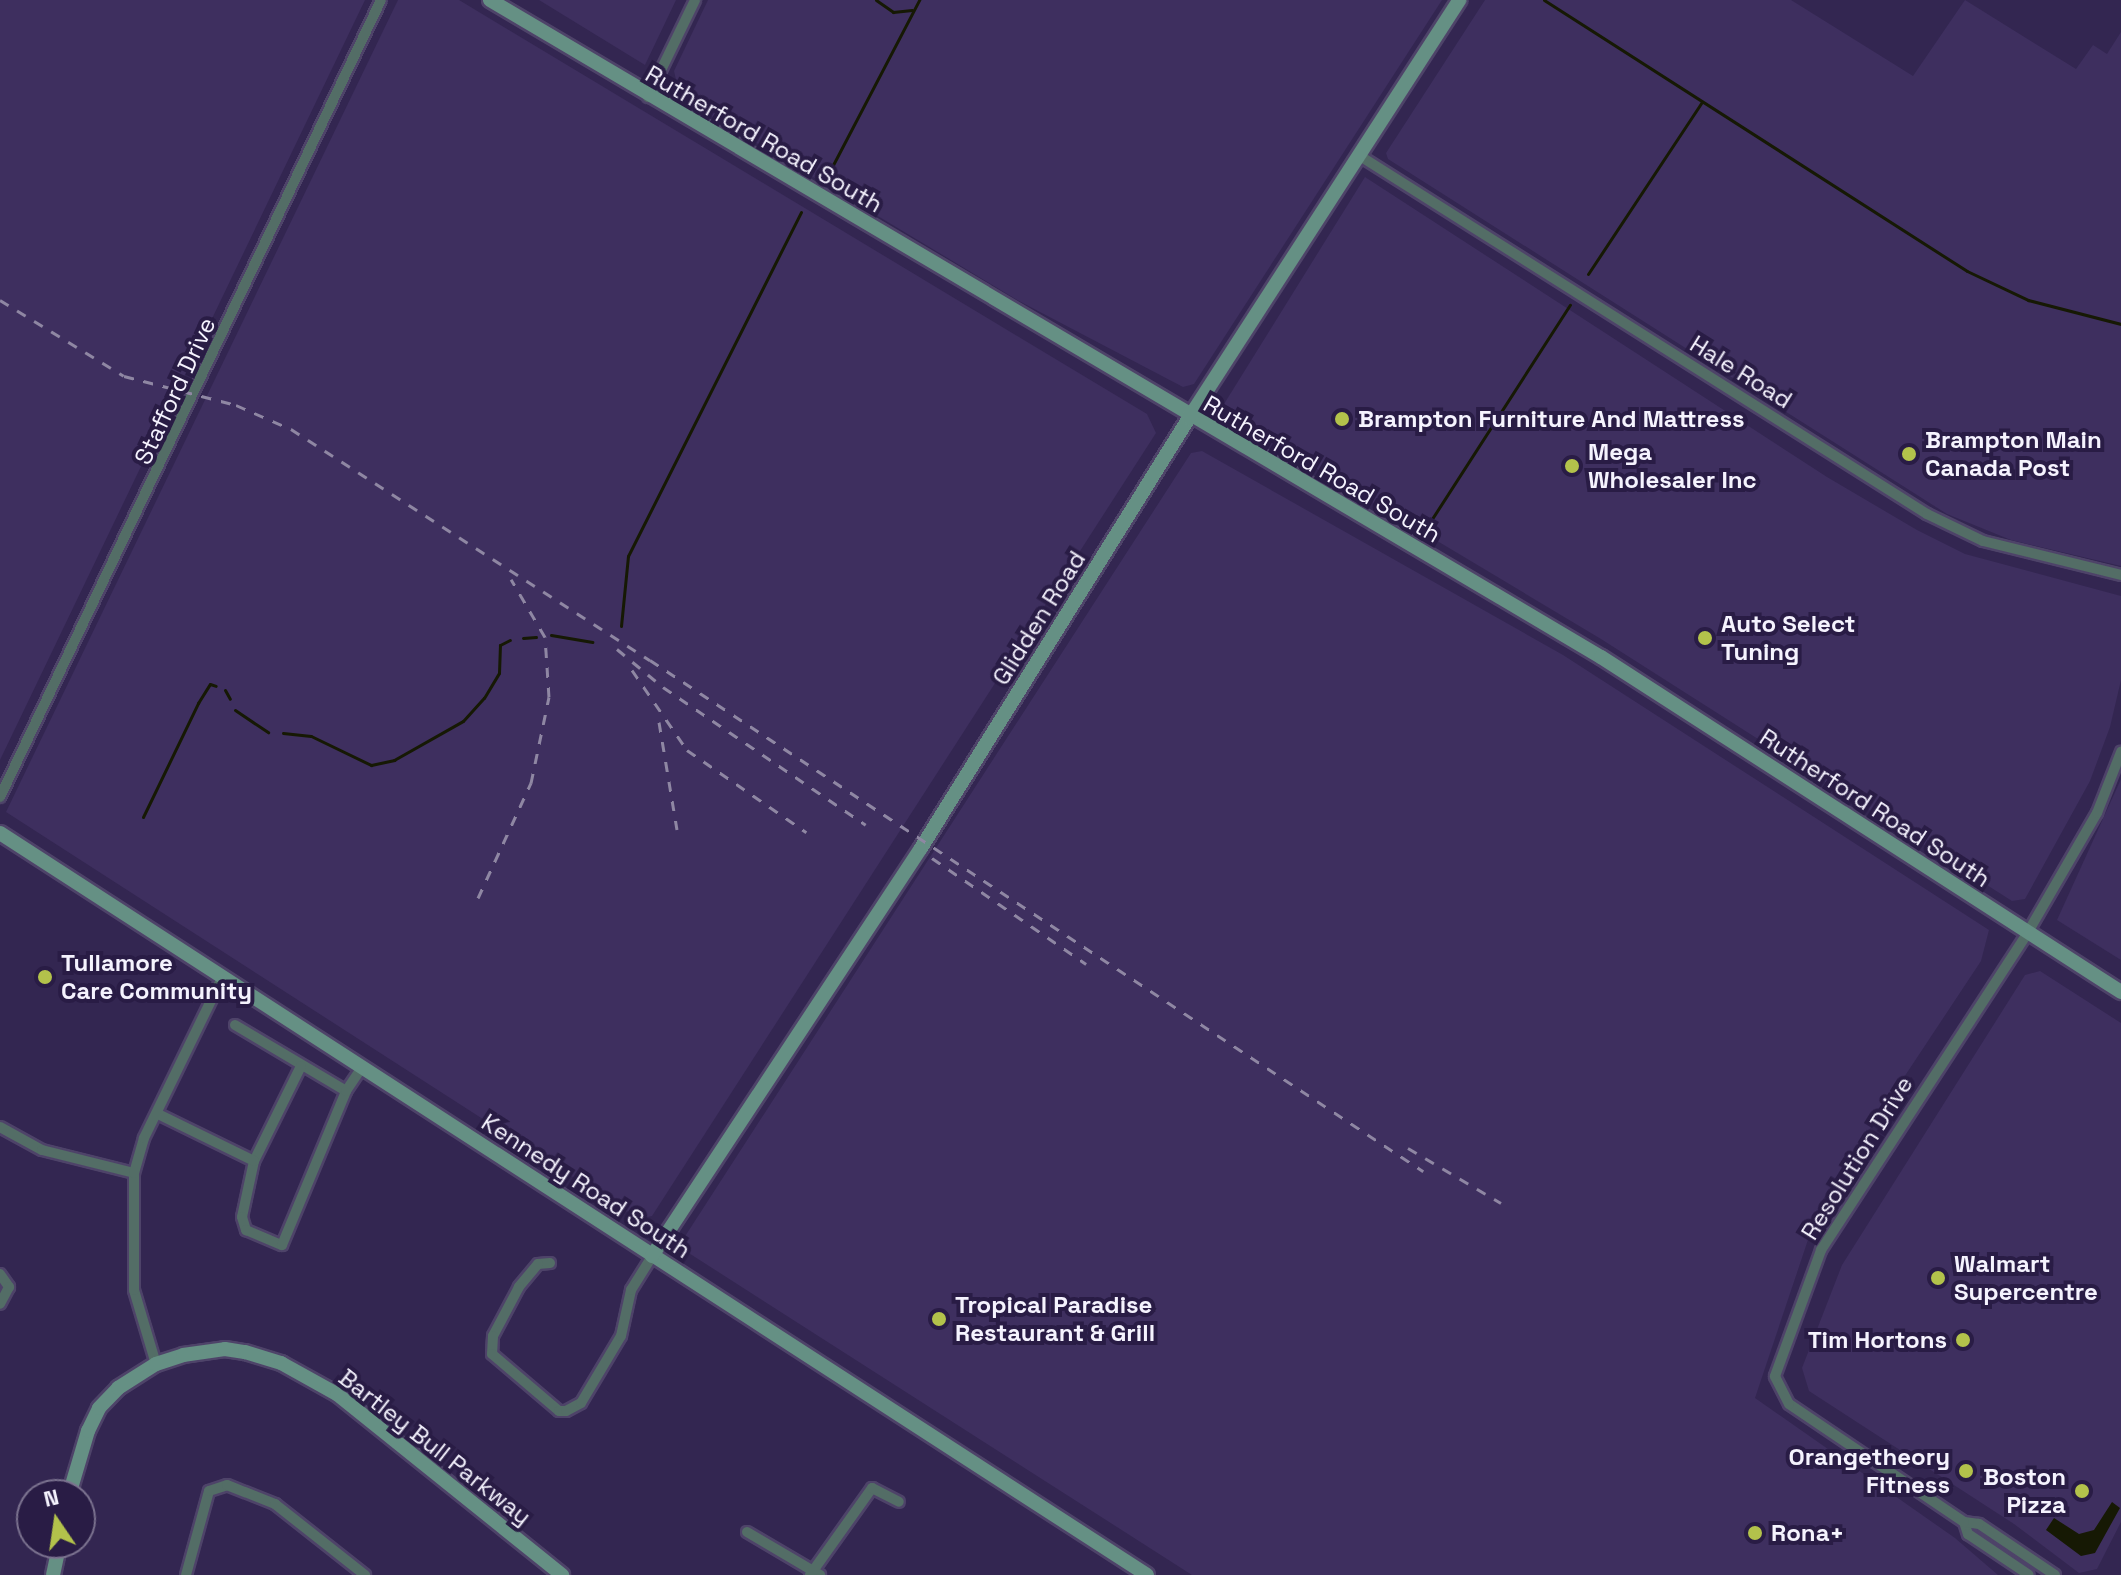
<!DOCTYPE html>
<style>
body{margin:0}
#map{position:relative;width:2121px;height:1575px;overflow:hidden;background:#332651;font-family:"Space Grotesk",sans-serif}
div>[style]{position:absolute}
[style*='--x']{left:calc(var(--x)*1px);top:calc(var(--y)*1px);width:calc(var(--w)*1px);rotate:calc(var(--a)*1deg)}
.built>*{inset:0;background:#3e2f5f}
.water>*{inset:0;background:#161904}
.stream>*{height:3px;margin:-1.5px;padding:0 1.5px;transform-origin:1.5px;border-radius:1.5px;background:#161904}
.roads{filter:drop-shadow(2px 0 #4e4369) drop-shadow(-2px 0 #4e4369) drop-shadow(0 2px #4e4369) drop-shadow(0 -2px #4e4369)}
.street>*{height:10px;margin:-5px;padding:0 5px;transform-origin:5px;border-radius:5px;background:#536d66}
.secondary>*{height:14px;margin:-7px;padding:0 7px;transform-origin:7px;border-radius:7px;background:#659084}
.rail>*{height:3px;margin-top:-1.5px;transform-origin:0;background:repeating-linear-gradient(90deg,#8f87a3 0 10px,transparent 0 20px)}
.dots>*{width:22px;height:22px;translate:-50% -50%;box-sizing:border-box;border:4px solid #291c45;border-radius:50%}
span{translate:-50% -50%;white-space:nowrap;text-align:center;line-height:1.15;-webkit-text-stroke:8px #291c45;paint-order:stroke}
.street-label{font-size:24px;color:#f5f3fe}
.poi-label{font-size:24px;color:#f5f3fe;font-weight:700}
.left{translate:0 -50%;text-align:left}
.right{translate:-100% -50%;text-align:right}
.north{position:absolute;left:16px;top:1479px;width:80px;height:80px;box-sizing:border-box;background:#291c45;border:2px solid #7b728f;border-radius:50%;rotate:347deg;font-size:22px;font-weight:700;line-height:32px;text-align:center;color:#f5f3fe}
.north::after{content:'';display:block;margin:auto;width:28px;height:36px;background:#b3c24b;clip-path:polygon(50% 0,100% 100%,50% 72%,0 100%)}
</style>
<div id="map">
<div class="built">
<div style="clip-path:polygon(0 0,365px 0,0 760px)"></div>
<div style="clip-path:polygon(398px 0,459px 0,1147px 414px,1156px 433px,652px 1216px,638px 1219px,6px 812px)"></div>
<div style="clip-path:polygon(539px 0,676px 0,645px 65px)"></div>
<div style="clip-path:polygon(708px 0,1442px 0,1194px 384px,1183px 387px,1019px 301px,680px 97px,674px 71px)"></div>
<div style="clip-path:polygon(1485px 0,1791px 0,1913px 76px,1965px 0,2076px 69px,2093px 45px,2107px 54px,2121px 32px,2121px 566px,2011px 540px,1947px 514px,1388px 159px,1386px 153px)"></div>
<div style="clip-path:polygon(1365px 177px,1827px 477px,1917px 530px,1965px 554px,2121px 596px,2121px 680px,2110px 727px,2090px 781px,2025px 899px,2012px 901px,1601px 639px,1225px 414px,1224px 404px)"></div>
<div style="clip-path:polygon(1202px 451px,1563px 655px,1989px 930px,1981px 961px,1820px 1204px,1755px 1398px,1955px 1538px,1998px 1575px,1192px 1575px,684px 1250px,682px 1241px,1191px 453px)"></div>
<div style="clip-path:polygon(2121px 779px,2121px 960px,2057px 920px)"></div>
<div style="clip-path:polygon(2040px 971px,2121px 1023px,2121px 1522px,2097px 1569px,2079px 1573px,2014px 1524px,1809px 1391px,1802px 1368px,1842px 1265px,2025px 975px)"></div>
</div>
<div class="water">
<div style="clip-path:polygon(2112px 1502px,2120px 1508px,2095px 1553px,2081px 1556px,2046px 1530px,2054px 1518px,2079px 1534px,2094px 1530px)"></div>
</div>
<div class="stream">
<div style="--x:876;--y:0;--w:21;--a:35"></div>
<div style="--x:893;--y:12;--w:19;--a:-6"></div>
<div style="--x:1544;--y:0;--w:502;--a:32.65"></div>
<div style="--x:1967;--y:271;--w:68;--a:25.4"></div>
<div style="--x:2028;--y:300;--w:96;--a:14.5"></div>
<div style="--x:823;--y:184;--w:208;--a:-62.4"></div>
<div style="--x:1588;--y:274;--w:206;--a:-56.5"></div>
<div style="--x:1428;--y:525;--w:262;--a:-57.2"></div>
<div style="--x:621;--y:626;--w:70;--a:-84.3"></div>
<div style="--x:628;--y:556;--w:385;--a:-63.3"></div>
<div style="--x:551;--y:635;--w:42;--a:9.7"></div>
<div style="--x:523;--y:638;--w:13;--a:-4"></div>
<div style="--x:225;--y:690;--w:10;--a:61"></div>
<div style="--x:235;--y:710;--w:40;--a:34"></div>
<div style="--x:283;--y:733;--w:28;--a:6"></div>
<div style="--x:311;--y:736;--w:67;--a:25.8"></div>
<div style="--x:371;--y:765;--w:24;--a:-12"></div>
<div style="--x:394;--y:760;--w:79;--a:-29.5"></div>
<div style="--x:463;--y:721;--w:31;--a:-48"></div>
<div style="--x:484;--y:698;--w:29;--a:-59"></div>
<div style="--x:499;--y:673;--w:28;--a:-88"></div>
<div style="--x:500;--y:645;--w:11;--a:-27"></div>
<div style="--x:143;--y:817;--w:127;--a:-64.2"></div>
<div style="--x:198;--y:703;--w:22;--a:-58"></div>
<div style="--x:210;--y:684;--w:6;--a:18"></div>
</div>
<div class="roads">
<div class="street">
<div style="--x:648;--y:97;--w:108;--a:-64.1"></div>
<div style="--x:1360;--y:156;--w:671;--a:32.27"></div>
<div style="--x:1927;--y:514;--w:62;--a:25.7"></div>
<div style="--x:1983;--y:541;--w:142;--a:13.8"></div>
<div style="--x:0;--y:797;--w:883;--a:-64.45"></div>
<div style="--x:235;--y:1025;--w:129;--a:30.7"></div>
<div style="--x:301;--y:1066;--w:106;--a:116.3"></div>
<div style="--x:254;--y:1161;--w:57;--a:102.1"></div>
<div style="--x:242;--y:1217;--w:14;--a:73"></div>
<div style="--x:246;--y:1230;--w:39;--a:23"></div>
<div style="--x:282;--y:1245;--w:167;--a:-67.4"></div>
<div style="--x:346;--y:1091;--w:29;--a:-56"></div>
<div style="--x:158;--y:1114;--w:107;--a:26.1"></div>
<div style="--x:0;--y:1127;--w:48;--a:28.7"></div>
<div style="--x:42;--y:1150;--w:95;--a:14"></div>
<div style="--x:550;--y:1263;--w:12;--a:175"></div>
<div style="--x:538;--y:1264;--w:30;--a:130"></div>
<div style="--x:519;--y:1287;--w:55;--a:118"></div>
<div style="--x:493;--y:1336;--w:18;--a:93"></div>
<div style="--x:492;--y:1354;--w:88;--a:40.4"></div>
<div style="--x:559;--y:1411;--w:7;--a:0"></div>
<div style="--x:566;--y:1411;--w:17;--a:-28"></div>
<div style="--x:581;--y:1403;--w:78;--a:-59.2"></div>
<div style="--x:621;--y:1336;--w:47;--a:-77.7"></div>
<div style="--x:631;--y:1290;--w:40;--a:-58"></div>
<div style="--x:0;--y:1274;--w:16;--a:55"></div>
<div style="--x:9;--y:1287;--w:19;--a:118"></div>
<div style="--x:156;--y:1364;--w:77;--a:-106.6"></div>
<div style="--x:134;--y:1290;--w:117;--a:-90"></div>
<div style="--x:134;--y:1173;--w:36;--a:-74"></div>
<div style="--x:144;--y:1138;--w:180;--a:-64"></div>
<div style="--x:1964;--y:1522;--w:13;--a:72"></div>
<div style="--x:1968;--y:1534;--w:73;--a:33.9"></div>
<div style="--x:747;--y:1532;--w:85;--a:30.5"></div>
<div style="--x:186;--y:1575;--w:87;--a:-74.7"></div>
<div style="--x:209;--y:1491;--w:19;--a:-18"></div>
<div style="--x:227;--y:1485;--w:52;--a:21.6"></div>
<div style="--x:275;--y:1504;--w:115;--a:38.3"></div>
<div style="--x:810;--y:1575;--w:107;--a:-54.5"></div>
<div style="--x:872;--y:1488;--w:30;--a:27"></div>
<div style="--x:2055;--y:1575;--w:92;--a:-146.1"></div>
<div style="--x:1979;--y:1524;--w:15;--a:-172"></div>
<div style="--x:1964;--y:1522;--w:211;--a:-146"></div>
<div style="--x:1789;--y:1404;--w:31;--a:-117"></div>
<div style="--x:1775;--y:1376;--w:134;--a:-69.9"></div>
<div style="--x:1821;--y:1250;--w:379;--a:-56.9"></div>
<div style="--x:2028;--y:932;--w:138;--a:-59.9"></div>
<div style="--x:2097;--y:813;--w:66;--a:-68.5"></div>
</div>
<div class="secondary">
<div style="--x:490;--y:0;--w:1291;--a:30.6"></div>
<div style="--x:1601;--y:657;--w:619;--a:32.79"></div>
<div style="--x:0;--y:833;--w:1366;--a:32.9"></div>
<div style="--x:652;--y:1256;--w:489;--a:-56.6"></div>
<div style="--x:921;--y:848;--w:507;--a:-58.07"></div>
<div style="--x:1189;--y:418;--w:498;--a:-57.1"></div>
<div style="--x:69;--y:1495;--w:67;--a:-73.5"></div>
<div style="--x:88;--y:1431;--w:25;--a:-64"></div>
<div style="--x:99;--y:1408;--w:28;--a:-46"></div>
<div style="--x:118;--y:1388;--w:45;--a:-32.3"></div>
<div style="--x:156;--y:1364;--w:28;--a:-18"></div>
<div style="--x:183;--y:1355;--w:42;--a:-8.1"></div>
<div style="--x:225;--y:1349;--w:20;--a:9"></div>
<div style="--x:245;--y:1352;--w:38;--a:17"></div>
<div style="--x:281;--y:1363;--w:64;--a:29"></div>
<div style="--x:337;--y:1394;--w:289;--a:38.8"></div>
<div style="--x:53;--y:1575;--w:33;--a:-78"></div>
</div>
</div>
<div class="rail">
<div style="--x:0;--y:300;--w:145;--a:31.5"></div>
<div style="--x:124;--y:376;--w:116;--a:14.5"></div>
<div style="--x:236;--y:405;--w:60;--a:23.6"></div>
<div style="--x:291;--y:429;--w:427;--a:32.8"></div>
<div style="--x:650;--y:660;--w:927;--a:33.47"></div>
<div style="--x:617;--y:649;--w:60;--a:39.6"></div>
<div style="--x:663;--y:687;--w:245;--a:34.2"></div>
<div style="--x:632;--y:670;--w:97;--a:55.5"></div>
<div style="--x:687;--y:750;--w:145;--a:34.6"></div>
<div style="--x:659;--y:722;--w:109;--a:80.5"></div>
<div style="--x:932;--y:858;--w:187;--a:34.5"></div>
<div style="--x:478;--y:898;--w:127;--a:-65.3"></div>
<div style="--x:531;--y:783;--w:88;--a:-78.2"></div>
<div style="--x:549;--y:697;--w:60;--a:-93.8"></div>
<div style="--x:545;--y:637;--w:67;--a:-120.4"></div>
<div style="--x:1408;--y:1148;--w:108;--a:30.6"></div>
</div>
<div class="dots">
<div style="left:1342px;top:419px;background:#b3c24b"></div>
<div style="left:1909px;top:454px;background:#b3c24b"></div>
<div style="left:1572px;top:466px;background:#b3c24b"></div>
<div style="left:1705px;top:638px;background:#b3c24b"></div>
<div style="left:45px;top:977px;background:#b3c24b"></div>
<div style="left:1938px;top:1278px;background:#b3c24b"></div>
<div style="left:939px;top:1319px;background:#b3c24b"></div>
<div style="left:1963px;top:1340px;background:#b3c24b"></div>
<div style="left:1966px;top:1471px;background:#b3c24b"></div>
<div style="left:2082px;top:1491px;background:#b3c24b"></div>
<div style="left:1755px;top:1533px;background:#b3c24b"></div>
</div>
<div class="street-label">
<span style="left:764px;top:139px;rotate:30deg">Rutherford Road South</span>
<span style="left:1741px;top:372px;rotate:32deg">Hale Road</span>
<span style="left:175px;top:391px;rotate:-65deg">Stafford Drive</span>
<span style="left:1322px;top:469px;rotate:30deg">Rutherford Road South</span>
<span style="left:1039px;top:618px;rotate:-58deg">Glidden Road</span>
<span style="left:1875px;top:808px;rotate:33deg">Rutherford Road South</span>
<span style="left:1857px;top:1158px;rotate:-58deg">Resolution Drive</span>
<span style="left:586px;top:1186px;rotate:33deg">Kennedy Road South</span>
<span style="left:435px;top:1447px;rotate:38deg">Bartley Bull Parkway</span>
</div>
<div class="poi-label">
<span class="left" style="left:1358px;top:419px">Brampton Furniture And Mattress</span>
<span class="left" style="left:1925px;top:454px">Brampton Main<br>Canada Post</span>
<span class="left" style="left:1588px;top:466px">Mega<br>Wholesaler Inc</span>
<span class="left" style="left:1721px;top:638px">Auto Select<br>Tuning</span>
<span class="left" style="left:61px;top:977px">Tullamore<br>Care Community</span>
<span class="left" style="left:1954px;top:1278px">Walmart<br>Supercentre</span>
<span class="left" style="left:955px;top:1319px">Tropical Paradise<br>Restaurant &amp; Grill</span>
<span class="right" style="left:1947px;top:1340px">Tim Hortons</span>
<span class="right" style="left:1950px;top:1471px">Orangetheory<br>Fitness</span>
<span class="right" style="left:2066px;top:1491px">Boston<br>Pizza</span>
<span class="left" style="left:1771px;top:1533px">Rona+</span>
</div>
<div class="north">N</div>
</div>
